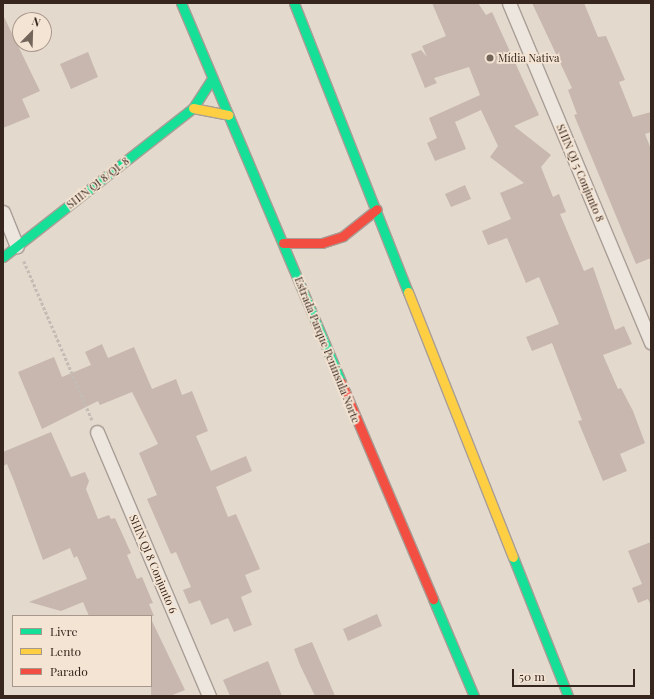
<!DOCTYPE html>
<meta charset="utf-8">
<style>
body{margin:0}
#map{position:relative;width:654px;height:699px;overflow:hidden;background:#e4d9cd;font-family:"Playfair Display",serif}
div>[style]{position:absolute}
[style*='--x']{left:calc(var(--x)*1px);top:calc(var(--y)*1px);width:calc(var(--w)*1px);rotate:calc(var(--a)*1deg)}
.building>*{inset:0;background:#c7b7ae}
.path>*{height:2.5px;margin-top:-1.25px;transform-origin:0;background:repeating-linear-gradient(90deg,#c4bcb5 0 3px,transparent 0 5px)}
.roads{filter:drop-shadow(1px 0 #a99e96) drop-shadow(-1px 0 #a99e96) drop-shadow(0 1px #a99e96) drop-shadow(0 -1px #a99e96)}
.street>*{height:13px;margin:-6.5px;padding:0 6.5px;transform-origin:6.5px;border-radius:6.5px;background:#ece6df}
.fast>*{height:9px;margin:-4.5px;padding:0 4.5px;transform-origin:4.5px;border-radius:4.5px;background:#16e098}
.slow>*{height:9px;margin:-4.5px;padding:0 4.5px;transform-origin:4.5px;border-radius:4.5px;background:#ffcf43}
.jam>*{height:9px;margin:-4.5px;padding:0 4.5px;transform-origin:4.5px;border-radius:4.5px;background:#f24e42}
.dots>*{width:11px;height:11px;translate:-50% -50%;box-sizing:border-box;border:2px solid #f4e4d3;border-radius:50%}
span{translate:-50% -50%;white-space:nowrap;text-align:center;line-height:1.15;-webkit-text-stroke:3.5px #f4e4d3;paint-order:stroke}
.poi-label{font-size:11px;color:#37261e}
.left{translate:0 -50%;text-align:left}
.street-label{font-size:11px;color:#37261e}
.frame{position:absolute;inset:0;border:4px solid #37261e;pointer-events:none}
.legend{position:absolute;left:12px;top:615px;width:140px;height:72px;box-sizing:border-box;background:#f4e4d3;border:1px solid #a8988b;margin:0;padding:5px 7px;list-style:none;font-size:12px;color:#37261e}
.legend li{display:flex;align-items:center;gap:8px;height:20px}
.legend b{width:20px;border:1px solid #a8988b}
.north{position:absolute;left:12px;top:12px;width:40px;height:40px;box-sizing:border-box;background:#f4e4d3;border:1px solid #a8988b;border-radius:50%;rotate:23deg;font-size:11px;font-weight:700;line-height:16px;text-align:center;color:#37261e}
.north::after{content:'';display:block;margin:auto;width:14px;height:18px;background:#74655b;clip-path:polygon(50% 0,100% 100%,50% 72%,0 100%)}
.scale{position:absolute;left:512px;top:669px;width:123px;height:18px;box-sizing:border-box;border:2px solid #37261e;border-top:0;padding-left:5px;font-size:12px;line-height:14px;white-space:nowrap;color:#37261e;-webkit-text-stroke:3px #f4e4d3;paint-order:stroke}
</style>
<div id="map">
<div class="building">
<div style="clip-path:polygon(432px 3px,478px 3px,486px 15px,492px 12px,539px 115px,514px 126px,551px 155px,541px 167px,553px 197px,559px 194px,566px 212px,560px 214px,584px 271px,593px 267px,615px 330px,624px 326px,632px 344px,603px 355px,618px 389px,621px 388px,633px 411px,645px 443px,620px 454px,627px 471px,603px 481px,578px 421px,582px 420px,552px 343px,532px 351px,526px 337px,559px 324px,539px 277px,526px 283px,507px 238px,488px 245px,482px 231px,511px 219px,500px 193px,524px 183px,490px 157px,498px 146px,481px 110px,455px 122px,466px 149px,435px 161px,427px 143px,437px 138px,429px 118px,480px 95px,469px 67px,434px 78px,437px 83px,425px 88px,411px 54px,421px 50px,427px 57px,422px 46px,446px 36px)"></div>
<div style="clip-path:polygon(532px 3px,584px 3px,598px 37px,606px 36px,625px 80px,619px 82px,633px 117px,651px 112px,651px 132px,645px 134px,651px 149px,651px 258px,636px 264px,574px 115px,577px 114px,568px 90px,572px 88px)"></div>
<div style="clip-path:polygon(3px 15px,40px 91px,22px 99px,30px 117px,3px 128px)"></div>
<div style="clip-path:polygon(88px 52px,98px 77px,71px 89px,60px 64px)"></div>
<div style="clip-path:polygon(465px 185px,471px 199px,451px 207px,445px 194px)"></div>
<div style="clip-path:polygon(102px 344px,108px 358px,134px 347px,152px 389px,176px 379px,182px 395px,192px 391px,208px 431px,196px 436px,211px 471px,246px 456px,252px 471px,216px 487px,228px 517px,236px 514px,260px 569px,245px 575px,252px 592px,241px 597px,252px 625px,234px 632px,228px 618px,211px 625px,200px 600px,189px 604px,183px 590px,191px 587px,176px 552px,171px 554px,147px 499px,157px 495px,139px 453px,158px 444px,132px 392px,100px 405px,98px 401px,42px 429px,18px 372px,54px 357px,62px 377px,91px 365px,85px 352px)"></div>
<div style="clip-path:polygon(51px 432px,71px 477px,85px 472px,89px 481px,86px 489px,98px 519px,109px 515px,111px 519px,115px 518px,131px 553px,127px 555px,137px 579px,142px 577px,153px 603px,149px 604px,154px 616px,89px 616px,83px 602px,61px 611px,29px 602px,87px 579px,77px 556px,74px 558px,70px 548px,43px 560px,14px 481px,7px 464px,3px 466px,3px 452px)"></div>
<div style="clip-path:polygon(651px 542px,651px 606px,648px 599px,638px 603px,632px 588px,642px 584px,628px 551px)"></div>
<div style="clip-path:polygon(377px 614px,382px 626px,348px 641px,343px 629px)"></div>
<div style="clip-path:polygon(151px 619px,185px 690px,170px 696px,151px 696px)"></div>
<div style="clip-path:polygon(312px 642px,315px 649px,335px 696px,315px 696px,300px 665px,294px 649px)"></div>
<div style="clip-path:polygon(268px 661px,282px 696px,230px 696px,223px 680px)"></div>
</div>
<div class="path">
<div style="--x:24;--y:261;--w:173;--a:66.8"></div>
</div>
<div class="roads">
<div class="street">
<div style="--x:509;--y:3;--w:368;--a:67.3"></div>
<div style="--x:3;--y:212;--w:37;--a:68"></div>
<div style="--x:97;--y:432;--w:287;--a:67"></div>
</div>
<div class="fast">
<div style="--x:181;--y:3;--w:411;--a:67.1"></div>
<div style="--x:294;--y:3;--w:311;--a:68.5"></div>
<div style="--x:3;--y:257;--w:241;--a:-38.1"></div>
<div style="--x:193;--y:108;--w:35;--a:-57"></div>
<div style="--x:513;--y:557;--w:149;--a:68.4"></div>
<div style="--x:433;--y:599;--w:105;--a:67.1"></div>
</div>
<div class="slow">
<div style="--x:193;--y:108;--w:36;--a:11"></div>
<div style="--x:408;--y:292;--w:285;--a:68.4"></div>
</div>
<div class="jam">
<div style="--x:283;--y:243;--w:39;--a:0"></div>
<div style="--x:322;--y:243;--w:22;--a:-18"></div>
<div style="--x:343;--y:236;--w:43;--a:-38.5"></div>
<div style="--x:341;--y:382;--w:236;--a:67"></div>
</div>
</div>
<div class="dots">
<div style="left:490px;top:58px;background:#74655b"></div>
</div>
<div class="poi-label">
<span class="left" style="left:498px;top:58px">Mídia Nativa</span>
</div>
<div class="street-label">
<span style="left:580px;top:173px;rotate:67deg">SHIN QI 5 Conjunto 8</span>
<span style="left:98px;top:183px;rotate:-38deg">SHIN QI 8/QL 8</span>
<span style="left:327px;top:350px;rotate:68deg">Estrada Parque Península Norte</span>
<span style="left:153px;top:564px;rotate:67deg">SHIN QI 8 Conjunto 6</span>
</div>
<div class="frame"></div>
<ul class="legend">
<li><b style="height:5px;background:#16e098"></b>Livre</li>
<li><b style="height:5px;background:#ffcf43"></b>Lento</li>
<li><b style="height:5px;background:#f24e42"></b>Parado</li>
</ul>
<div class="north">N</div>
<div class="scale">50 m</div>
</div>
